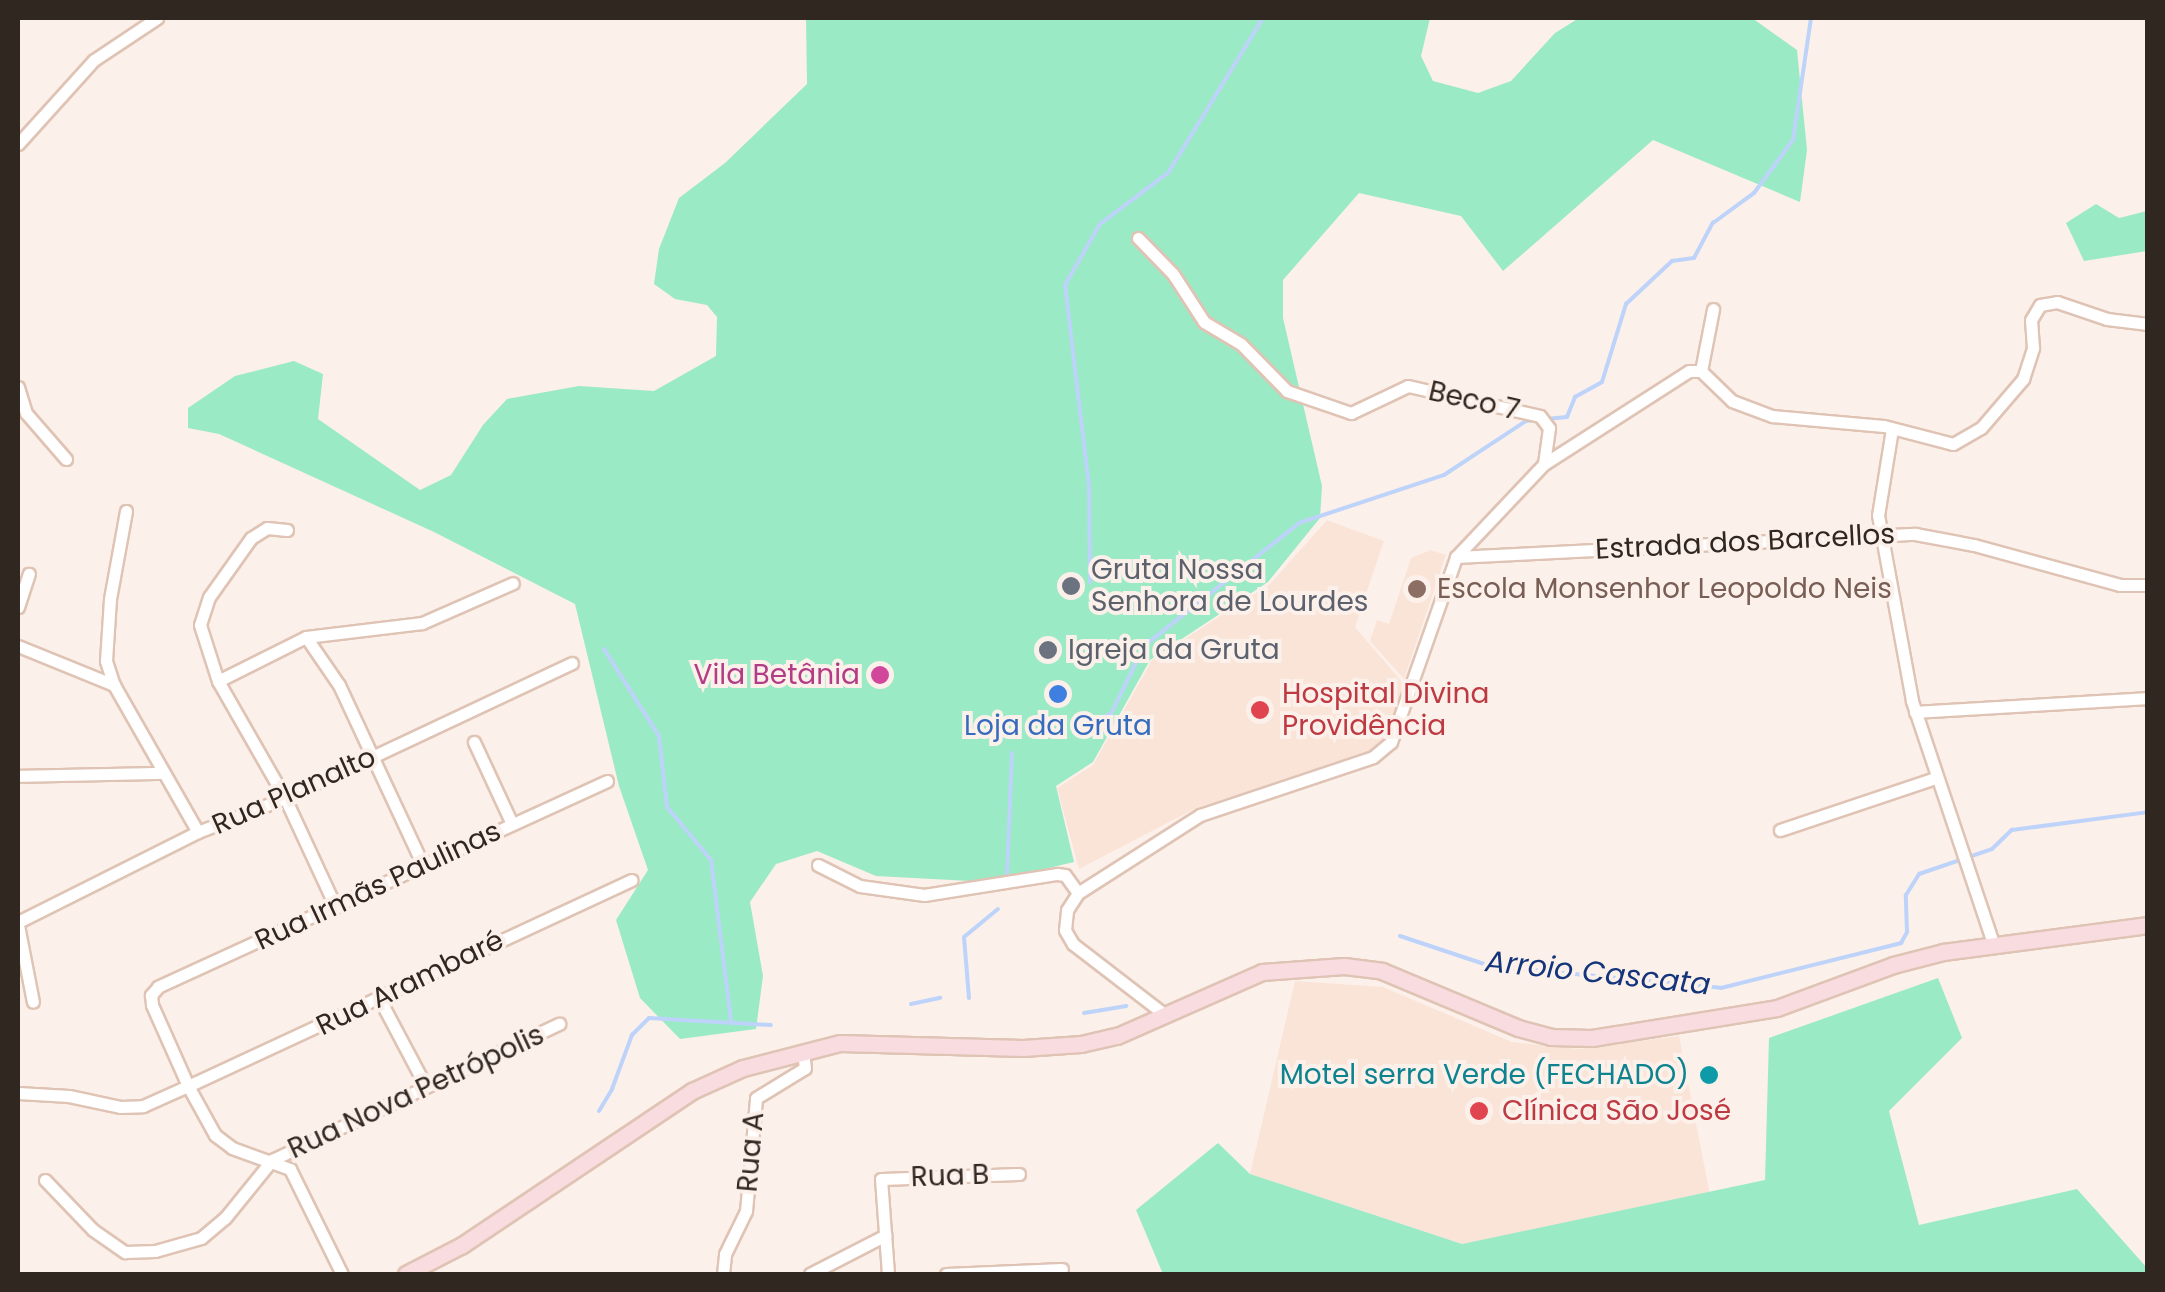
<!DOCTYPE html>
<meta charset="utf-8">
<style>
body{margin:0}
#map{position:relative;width:2165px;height:1292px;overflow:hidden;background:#fcf0ea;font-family:Poppins,sans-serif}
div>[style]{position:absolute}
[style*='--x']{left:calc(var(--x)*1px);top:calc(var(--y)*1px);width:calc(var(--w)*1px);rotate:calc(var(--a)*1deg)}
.built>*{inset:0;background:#fae4d8}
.green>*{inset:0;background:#9aeac6}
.stream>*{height:4px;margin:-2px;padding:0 2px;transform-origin:2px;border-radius:2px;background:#bed3f9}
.roads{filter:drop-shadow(2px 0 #dfc3b4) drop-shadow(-2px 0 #dfc3b4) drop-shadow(0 2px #dfc3b4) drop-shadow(0 -2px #dfc3b4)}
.minor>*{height:11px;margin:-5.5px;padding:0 5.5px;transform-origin:5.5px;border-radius:5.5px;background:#fff}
.secondary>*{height:15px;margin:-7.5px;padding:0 7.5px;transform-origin:7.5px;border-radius:7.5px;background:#f8dcdf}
.dots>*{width:28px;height:28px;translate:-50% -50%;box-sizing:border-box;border:5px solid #fcf0ea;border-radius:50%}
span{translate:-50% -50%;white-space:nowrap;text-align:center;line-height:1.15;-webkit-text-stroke:8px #fcf0ea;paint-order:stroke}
.street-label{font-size:28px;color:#312721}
.worship-label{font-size:28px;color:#5b616d}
.left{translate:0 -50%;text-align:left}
.education-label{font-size:28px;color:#785e54}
.hotel-label{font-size:28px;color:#b23c85}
.right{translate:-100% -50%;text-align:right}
.health-label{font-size:28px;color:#be3a42}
.shop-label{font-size:28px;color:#366cbe}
.culture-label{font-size:28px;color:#0d838f}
.water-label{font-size:30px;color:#14357c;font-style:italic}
.frame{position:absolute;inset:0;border:20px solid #312721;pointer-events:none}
</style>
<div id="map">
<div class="built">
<div style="clip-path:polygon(1327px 520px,1384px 541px,1355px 627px,1403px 683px,1387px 737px,1372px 751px,1196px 808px,1079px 869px,1057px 788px,1093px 765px,1152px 660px,1270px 584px)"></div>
<div style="clip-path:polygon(1431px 550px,1446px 555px,1404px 679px,1370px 641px,1377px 620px,1389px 624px,1411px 558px)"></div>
<div style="clip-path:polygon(1295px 981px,1383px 987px,1512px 1042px,1579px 1049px,1679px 1036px,1710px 1195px,1462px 1244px,1250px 1174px)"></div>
</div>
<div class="green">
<div style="clip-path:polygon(806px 18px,1430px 18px,1421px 56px,1433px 81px,1478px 93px,1511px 81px,1555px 33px,1579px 18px,1752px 18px,1797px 50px,1807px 150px,1800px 202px,1653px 140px,1503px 271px,1461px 216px,1359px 193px,1283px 280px,1283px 318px,1322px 486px,1320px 518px,1268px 582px,1150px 660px,1093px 762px,1056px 786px,1074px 862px,989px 882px,876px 876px,817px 851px,776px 864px,750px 902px,763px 976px,756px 1029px,680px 1039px,640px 998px,616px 920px,648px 870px,619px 786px,575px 604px,434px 532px,219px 434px,188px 428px,188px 408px,235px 376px,294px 361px,323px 374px,318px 419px,420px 490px,451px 475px,483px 425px,507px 399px,579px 386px,654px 391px,716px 356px,717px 317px,707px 305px,675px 299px,654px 284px,659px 249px,679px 198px,725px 163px,807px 84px)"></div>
<div style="clip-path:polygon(2096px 204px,2119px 218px,2147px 211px,2147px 251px,2084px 261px,2066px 223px)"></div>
<div style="clip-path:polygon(1938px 978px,1962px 1038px,1889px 1111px,1919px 1225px,2077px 1189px,2147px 1268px,2147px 1274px,1163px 1274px,1136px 1210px,1218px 1143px,1250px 1174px,1462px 1244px,1765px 1180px,1769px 1038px)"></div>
</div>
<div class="stream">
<div style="--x:1547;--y:419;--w:20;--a:-6"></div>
<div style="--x:1567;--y:417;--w:22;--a:-68"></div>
<div style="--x:1575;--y:397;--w:31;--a:-29"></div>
<div style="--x:1602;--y:382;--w:82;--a:-72.9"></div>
<div style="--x:1626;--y:304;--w:63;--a:-43.1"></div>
<div style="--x:1672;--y:261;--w:22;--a:-8"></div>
<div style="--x:1694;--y:258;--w:40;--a:-62"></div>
<div style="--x:1713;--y:223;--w:51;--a:-36.2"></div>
<div style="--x:1754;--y:193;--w:66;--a:-53.7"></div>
<div style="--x:1793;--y:140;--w:123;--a:-81.6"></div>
<div style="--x:1090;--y:582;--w:96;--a:-90.6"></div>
<div style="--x:1089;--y:486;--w:202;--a:-96.8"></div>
<div style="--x:1065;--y:285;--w:70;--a:-60.2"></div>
<div style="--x:1100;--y:224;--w:85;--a:-36.9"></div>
<div style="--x:1168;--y:173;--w:182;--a:-58.5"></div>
<div style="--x:604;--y:649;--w:103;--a:57.7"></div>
<div style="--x:659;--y:736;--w:71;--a:83.6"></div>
<div style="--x:667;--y:807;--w:69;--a:50.3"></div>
<div style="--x:711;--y:860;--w:162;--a:82.9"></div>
<div style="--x:1095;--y:720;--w:17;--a:-21"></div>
<div style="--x:1111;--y:714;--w:76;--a:-64.1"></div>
<div style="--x:1144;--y:646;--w:198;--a:-38.4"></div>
<div style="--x:1299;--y:523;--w:153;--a:-18.3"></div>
<div style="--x:1444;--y:475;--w:98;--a:-33.4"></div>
<div style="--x:1526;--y:421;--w:11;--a:-5"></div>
<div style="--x:1007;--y:876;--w:123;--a:-87.7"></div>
<div style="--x:1400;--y:936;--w:95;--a:18.4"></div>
<div style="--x:1490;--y:966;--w:232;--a:5.4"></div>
<div style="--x:1721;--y:988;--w:186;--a:-14"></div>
<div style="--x:1901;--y:943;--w:13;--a:-61"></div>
<div style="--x:1907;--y:932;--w:37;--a:-92"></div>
<div style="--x:1906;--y:895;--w:25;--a:-58"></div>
<div style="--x:1919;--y:874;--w:77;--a:-18.9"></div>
<div style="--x:1992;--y:849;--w:28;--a:-44"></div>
<div style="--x:2012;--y:830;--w:137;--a:-7.5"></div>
<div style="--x:969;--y:998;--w:61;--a:-94.7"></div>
<div style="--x:964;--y:937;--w:44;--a:-39.5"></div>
<div style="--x:911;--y:1004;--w:30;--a:-12"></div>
<div style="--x:1084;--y:1013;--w:43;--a:-9.5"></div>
<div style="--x:599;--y:1111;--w:26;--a:-59"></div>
<div style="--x:612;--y:1089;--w:58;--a:-69.7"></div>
<div style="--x:632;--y:1035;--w:24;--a:-45"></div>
<div style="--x:649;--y:1018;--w:122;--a:3.3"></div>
</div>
<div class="roads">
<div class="minor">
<div style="--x:18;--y:144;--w:113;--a:-47.9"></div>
<div style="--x:94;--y:60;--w:76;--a:-33.7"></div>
<div style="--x:1138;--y:238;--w:50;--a:45.8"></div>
<div style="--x:1173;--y:274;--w:57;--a:57.1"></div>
<div style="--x:1204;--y:322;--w:43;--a:30.7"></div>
<div style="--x:1241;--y:344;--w:66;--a:45.6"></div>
<div style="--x:1287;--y:391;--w:68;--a:19"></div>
<div style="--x:1351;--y:413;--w:63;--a:-25.3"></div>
<div style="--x:1408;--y:386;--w:135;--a:12.8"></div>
<div style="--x:1540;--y:416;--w:15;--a:53"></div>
<div style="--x:1549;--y:428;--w:36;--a:98"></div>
<div style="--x:1701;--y:371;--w:63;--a:-79"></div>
<div style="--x:18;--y:387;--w:27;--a:73"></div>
<div style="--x:26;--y:413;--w:61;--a:49"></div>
<div style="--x:1892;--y:429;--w:87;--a:99.2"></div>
<div style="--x:1878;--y:515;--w:189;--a:79.6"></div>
<div style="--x:1912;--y:701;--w:255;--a:71.5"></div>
<div style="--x:126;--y:511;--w:89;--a:100.3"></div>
<div style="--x:110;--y:599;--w:62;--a:93.7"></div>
<div style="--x:106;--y:661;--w:25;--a:72"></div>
<div style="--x:114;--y:685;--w:169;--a:60.3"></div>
<div style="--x:287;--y:530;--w:20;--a:-174"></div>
<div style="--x:267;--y:528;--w:19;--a:148"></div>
<div style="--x:251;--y:538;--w:72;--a:125.4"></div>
<div style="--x:209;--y:597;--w:29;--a:108"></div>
<div style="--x:200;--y:625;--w:59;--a:72.2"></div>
<div style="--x:218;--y:681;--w:135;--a:60.2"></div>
<div style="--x:285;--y:798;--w:121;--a:65.1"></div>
<div style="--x:1456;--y:557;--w:460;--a:-2.9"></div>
<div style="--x:1915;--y:534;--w:60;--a:10.6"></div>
<div style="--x:1974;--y:545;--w:151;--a:15.3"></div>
<div style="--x:2120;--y:585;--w:28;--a:0"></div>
<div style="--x:18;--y:607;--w:35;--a:-72"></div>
<div style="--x:306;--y:637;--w:58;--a:55.5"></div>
<div style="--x:339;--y:685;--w:199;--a:65"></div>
<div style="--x:18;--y:646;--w:104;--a:22.1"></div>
<div style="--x:218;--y:681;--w:98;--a:-26.6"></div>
<div style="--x:306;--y:637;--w:117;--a:-6.9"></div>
<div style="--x:422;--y:623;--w:99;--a:-23.7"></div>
<div style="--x:1915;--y:712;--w:233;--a:-3.4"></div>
<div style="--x:474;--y:742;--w:90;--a:65.1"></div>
<div style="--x:18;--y:776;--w:144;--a:-1.2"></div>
<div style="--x:607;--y:781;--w:494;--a:155.4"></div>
<div style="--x:158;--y:987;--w:11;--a:131"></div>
<div style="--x:151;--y:995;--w:10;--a:84"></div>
<div style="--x:152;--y:1005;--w:89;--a:66"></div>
<div style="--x:188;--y:1086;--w:489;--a:-24.9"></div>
<div style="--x:1780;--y:830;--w:163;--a:-18.5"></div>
<div style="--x:818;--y:865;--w:47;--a:26.6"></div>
<div style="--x:860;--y:886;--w:65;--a:8"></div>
<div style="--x:924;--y:895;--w:135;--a:-9"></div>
<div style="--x:1057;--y:874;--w:8;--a:7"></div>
<div style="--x:1065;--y:875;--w:22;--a:54"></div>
<div style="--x:18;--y:922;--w:201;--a:-26.6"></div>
<div style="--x:198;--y:832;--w:93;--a:-21.3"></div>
<div style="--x:285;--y:798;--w:317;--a:-25.2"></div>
<div style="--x:18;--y:925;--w:78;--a:79"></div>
<div style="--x:380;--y:1000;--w:98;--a:62.1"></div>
<div style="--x:1164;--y:1014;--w:115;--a:-142.4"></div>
<div style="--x:1073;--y:944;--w:16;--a:-120"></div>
<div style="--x:1065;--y:930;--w:20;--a:-84"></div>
<div style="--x:1067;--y:910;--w:20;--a:-57"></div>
<div style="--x:1078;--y:893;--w:145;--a:-32.6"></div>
<div style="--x:1200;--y:815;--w:182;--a:-18.5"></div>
<div style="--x:1373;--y:757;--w:23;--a:-40"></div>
<div style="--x:1391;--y:742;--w:196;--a:-70.6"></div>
<div style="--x:1456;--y:557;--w:128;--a:-46.6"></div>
<div style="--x:1544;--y:464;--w:172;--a:-32.7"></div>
<div style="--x:1689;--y:371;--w:12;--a:0"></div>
<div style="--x:1701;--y:371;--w:43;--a:44.1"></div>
<div style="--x:1732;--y:401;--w:43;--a:20.6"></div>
<div style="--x:1772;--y:416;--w:112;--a:5.1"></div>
<div style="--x:1884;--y:426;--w:71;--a:14.6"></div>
<div style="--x:1953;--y:444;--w:32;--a:-30"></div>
<div style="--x:1981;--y:428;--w:65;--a:-49.4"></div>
<div style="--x:2023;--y:379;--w:33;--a:-72"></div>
<div style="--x:2033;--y:348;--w:28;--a:-94"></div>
<div style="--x:2031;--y:320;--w:17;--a:-59"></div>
<div style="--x:2040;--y:305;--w:17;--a:-10"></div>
<div style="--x:2057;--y:302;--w:53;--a:18.8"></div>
<div style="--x:2107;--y:319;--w:41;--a:7"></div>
<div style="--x:18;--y:1093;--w:51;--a:3.4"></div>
<div style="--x:69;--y:1096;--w:52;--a:12.2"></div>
<div style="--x:120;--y:1107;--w:23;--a:-2"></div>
<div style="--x:143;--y:1106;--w:49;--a:-24"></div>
<div style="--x:188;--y:1086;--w:56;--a:61.1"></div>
<div style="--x:215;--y:1135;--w:21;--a:37"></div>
<div style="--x:232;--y:1148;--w:62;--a:19.9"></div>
<div style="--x:290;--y:1169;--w:117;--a:63.7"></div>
<div style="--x:45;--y:1180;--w:69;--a:46.2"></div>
<div style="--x:93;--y:1230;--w:39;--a:35"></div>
<div style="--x:125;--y:1252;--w:30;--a:-2"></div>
<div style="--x:155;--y:1251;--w:48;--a:-15.8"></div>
<div style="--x:201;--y:1238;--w:31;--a:-40"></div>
<div style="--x:225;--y:1218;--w:75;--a:-51"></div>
<div style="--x:272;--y:1160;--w:318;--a:-25.4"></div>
<div style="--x:723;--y:1274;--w:20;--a:-84"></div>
<div style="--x:725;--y:1254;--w:48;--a:-64"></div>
<div style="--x:746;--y:1211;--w:113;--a:-84.9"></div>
<div style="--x:756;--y:1098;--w:57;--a:-31.5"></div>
<div style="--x:805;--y:1068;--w:16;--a:-97"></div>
<div style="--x:810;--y:1274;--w:85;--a:-27.2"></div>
<div style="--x:888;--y:1274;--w:95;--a:-94.2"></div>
<div style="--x:881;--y:1179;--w:138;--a:-2.1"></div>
<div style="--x:946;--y:1274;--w:116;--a:-2.5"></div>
</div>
<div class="secondary">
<div style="--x:406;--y:1274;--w:63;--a:-27.4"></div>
<div style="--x:462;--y:1245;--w:277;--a:-33.8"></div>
<div style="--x:692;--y:1091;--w:56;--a:-24.3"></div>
<div style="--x:743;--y:1068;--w:100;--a:-14.5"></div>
<div style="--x:840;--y:1043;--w:183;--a:1.6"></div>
<div style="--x:1023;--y:1048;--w:58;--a:-3.9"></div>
<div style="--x:1081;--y:1044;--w:37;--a:-13"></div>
<div style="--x:1117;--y:1036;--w:158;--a:-23.8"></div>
<div style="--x:1262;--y:972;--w:82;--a:-4.2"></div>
<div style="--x:1344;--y:966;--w:38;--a:7"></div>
<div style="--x:1382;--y:971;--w:147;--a:22.7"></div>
<div style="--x:1518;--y:1028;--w:34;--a:15"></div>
<div style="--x:1551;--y:1037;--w:41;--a:1.4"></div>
<div style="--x:1592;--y:1038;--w:187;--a:-9.2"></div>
<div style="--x:1777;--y:1008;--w:124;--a:-20.3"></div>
<div style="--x:1893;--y:965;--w:52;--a:-14.6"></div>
<div style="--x:1943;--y:952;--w:207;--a:-7.5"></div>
</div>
</div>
<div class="dots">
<div style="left:1071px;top:586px;background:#6b7280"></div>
<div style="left:1417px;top:589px;background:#8d6e63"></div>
<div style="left:1048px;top:650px;background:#6b7280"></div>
<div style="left:880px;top:675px;background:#d1479c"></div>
<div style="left:1058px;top:694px;background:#3f7fe0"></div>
<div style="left:1260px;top:710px;background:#e0444e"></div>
<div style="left:1709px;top:1075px;background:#0f9aa8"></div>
<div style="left:1479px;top:1111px;background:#e0444e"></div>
</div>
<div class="street-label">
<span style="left:1474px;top:401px;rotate:13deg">Beco 7</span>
<span style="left:1745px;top:542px;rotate:-3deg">Estrada dos Barcellos</span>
<span style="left:294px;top:791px;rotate:-24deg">Rua Planalto</span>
<span style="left:378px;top:886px;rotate:-25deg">Rua Irmãs Paulinas</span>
<span style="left:410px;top:983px;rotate:-26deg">Rua Arambaré</span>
<span style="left:416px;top:1092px;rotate:-25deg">Rua Nova Petrópolis</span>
<span style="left:751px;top:1152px;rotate:-85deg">Rua A</span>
<span style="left:950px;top:1176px;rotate:-2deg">Rua B</span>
</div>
<div class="worship-label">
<span class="left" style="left:1091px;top:586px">Gruta Nossa<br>Senhora de Lourdes</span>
<span class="left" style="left:1068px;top:650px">Igreja da Gruta</span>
</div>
<div class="education-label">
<span class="left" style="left:1437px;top:589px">Escola Monsenhor Leopoldo Neis</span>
</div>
<div class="hotel-label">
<span class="right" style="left:860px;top:675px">Vila Betânia</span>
</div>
<div class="health-label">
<span class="left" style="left:1282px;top:710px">Hospital Divina<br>Providência</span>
<span class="left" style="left:1502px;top:1111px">Clínica São José</span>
</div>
<div class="shop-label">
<span style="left:1058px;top:726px">Loja da Gruta</span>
</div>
<div class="culture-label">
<span class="right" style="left:1689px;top:1075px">Motel serra Verde (FECHADO)</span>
</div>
<div class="water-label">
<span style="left:1598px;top:973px;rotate:6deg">Arroio Cascata</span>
</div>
<div class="frame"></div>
</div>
